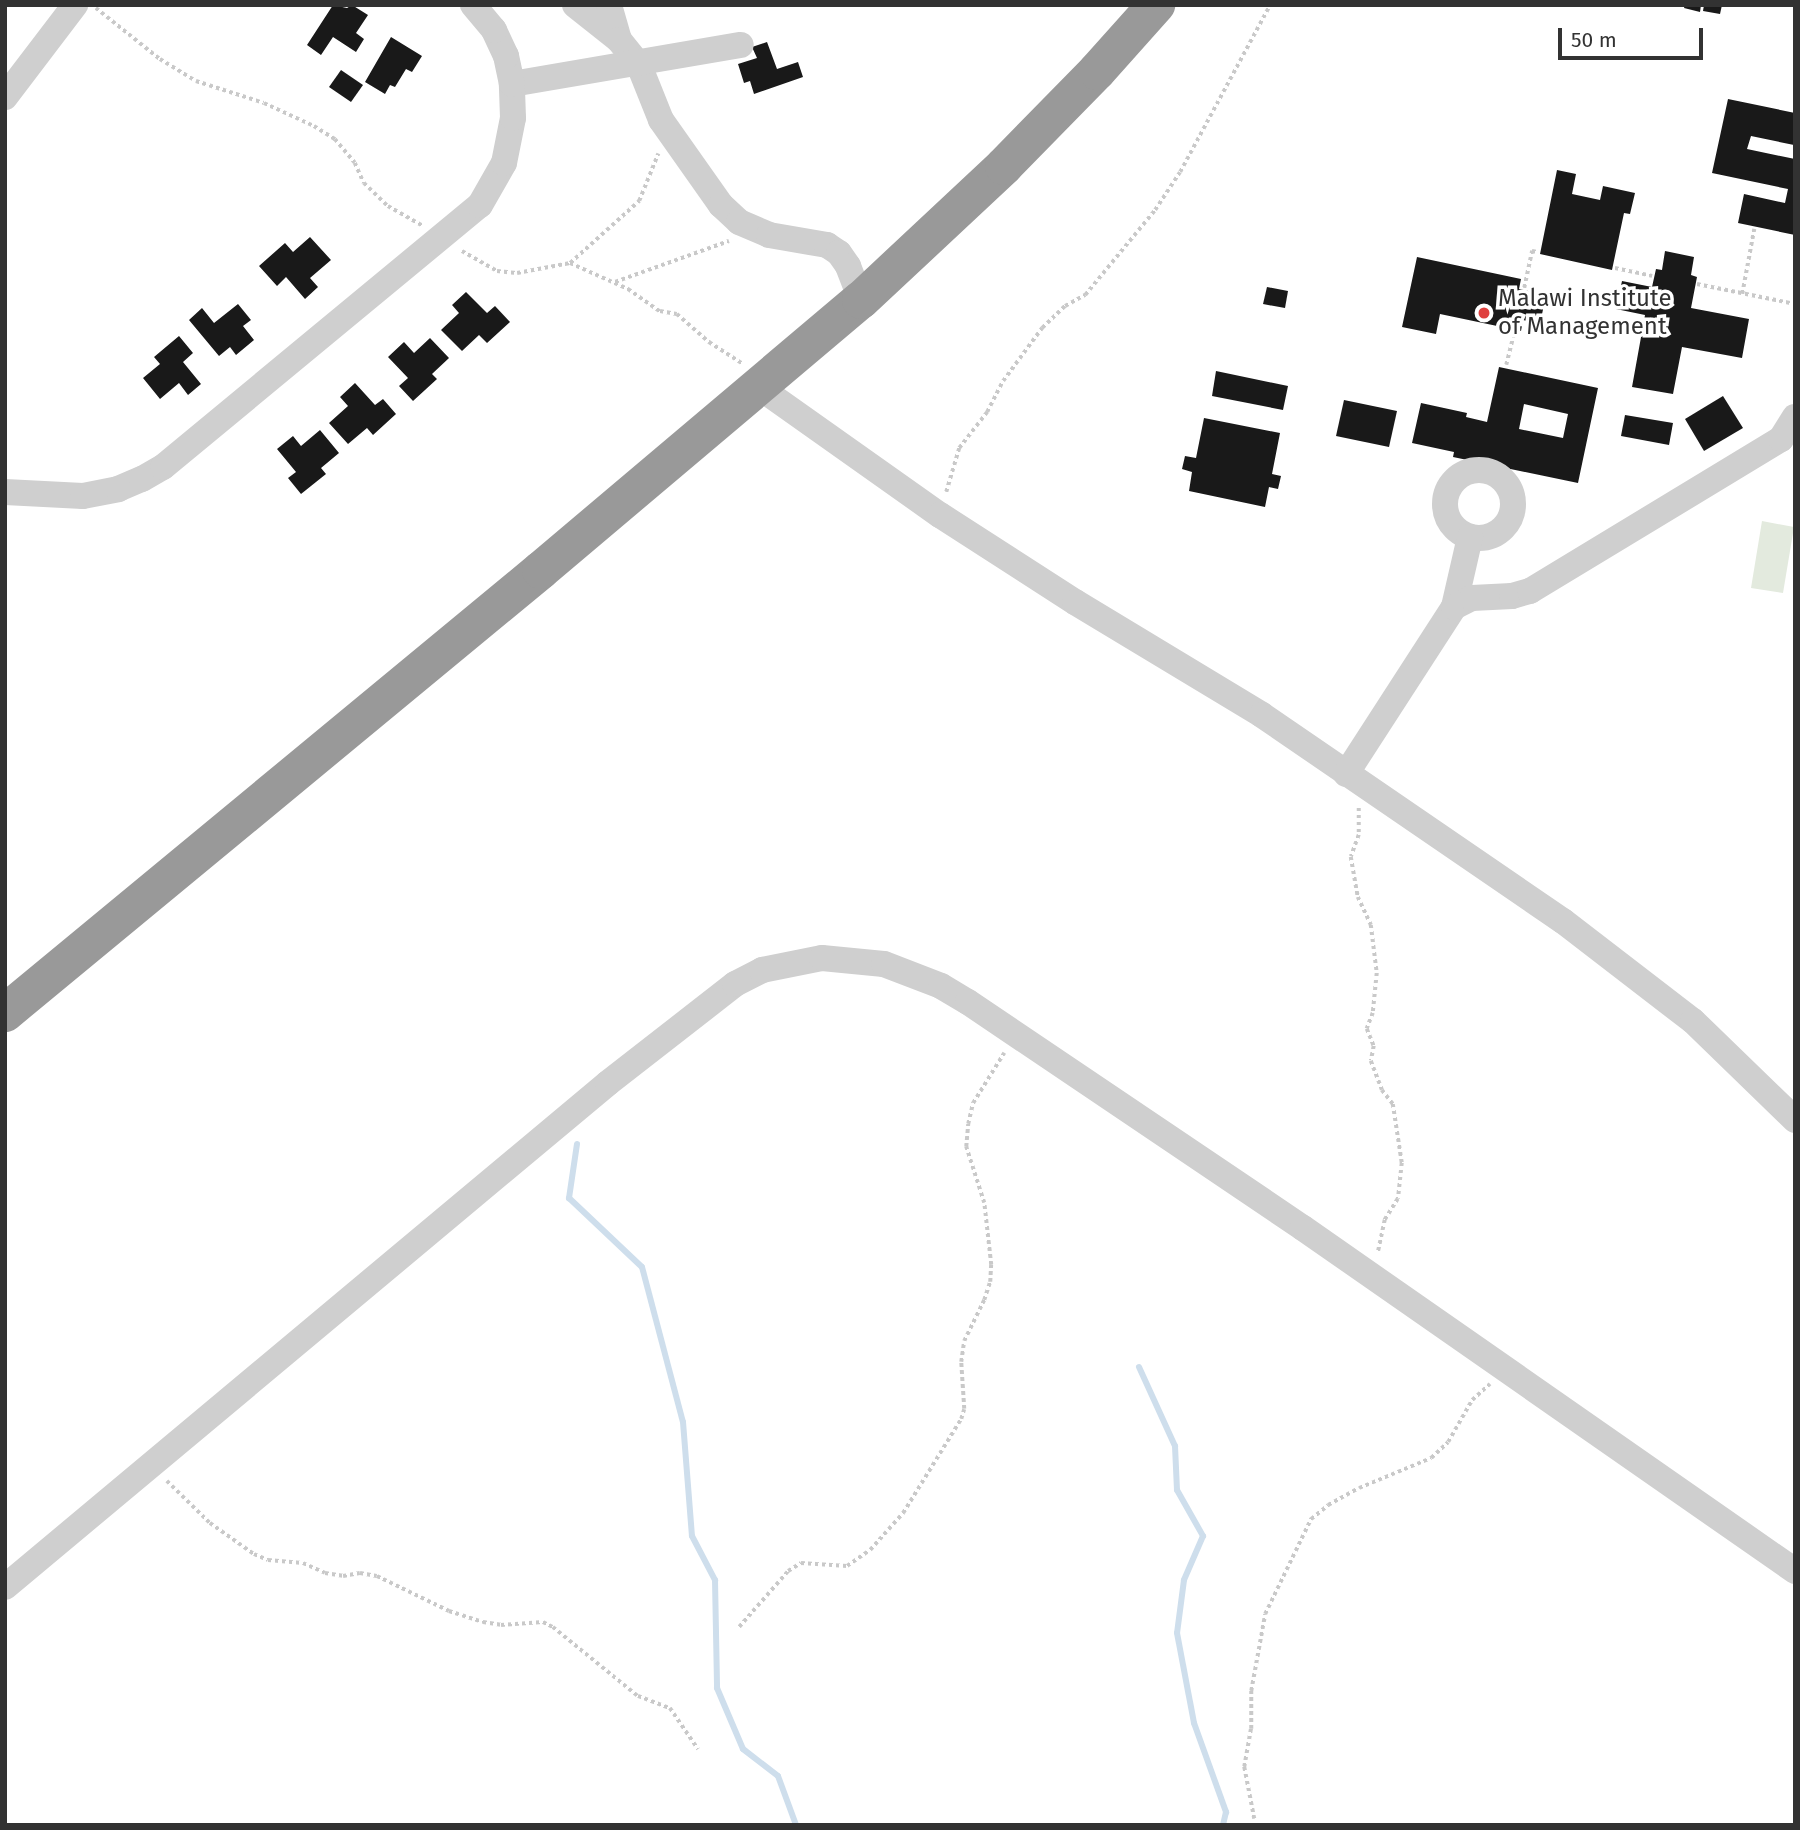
<!DOCTYPE html>
<style>
body{margin:0}
#map{position:relative;width:1800px;height:1830px;overflow:hidden;background:#fff;font-family:"Fira Sans",sans-serif}
div>[style]{position:absolute}
[style*='--x']{left:calc(var(--x)*1px);top:calc(var(--y)*1px);width:calc(var(--w)*1px);rotate:calc(var(--a)*1deg)}
.green>*{inset:0;background:#e3eade}
.stream>*{height:6px;margin:-3px;padding:0 3px;transform-origin:3px;border-radius:3px;background:#cedeec}
.building>*{inset:0;background:#191919}
.path>*{height:3.5px;margin-top:-1.75px;transform-origin:0;background:repeating-linear-gradient(90deg,#c9c9c9 0 3.5px,transparent 0 7px)}
.minor>*{height:26px;margin:-13px;padding:0 13px;transform-origin:13px;border-radius:13px;background:#cfcfcf}
.minor>.ring{margin:-13px;padding:0;box-sizing:content-box;background:none;border:26px solid #cfcfcf;border-radius:50%}
.highway>*{height:38px;margin:-19px;padding:0 19px;transform-origin:19px;border-radius:19px;background:#999}
.dots>*{width:19px;height:19px;translate:-50% -50%;box-sizing:border-box;border:4px solid #fff;border-radius:50%}
span{translate:-50% -50%;white-space:nowrap;text-align:center;line-height:1.15;-webkit-text-stroke:7px #fff;paint-order:stroke}
.poi-label{font-size:24px;color:#323232}
.left{translate:0 -50%;text-align:left}
.frame{position:absolute;inset:0;border:7px solid #323232;pointer-events:none}
.scale{position:absolute;left:1558px;top:28px;width:145px;height:32px;box-sizing:border-box;border:4px solid #323232;border-top:0;padding-left:9px;font-size:21px;line-height:24px;white-space:nowrap;color:#323232;-webkit-text-stroke:5px #fff;paint-order:stroke}
</style>
<div id="map">
<div class="green">
<div style="clip-path:polygon(1762px 521px,1794px 527px,1783px 593px,1751px 588px)"></div>
</div>
<div class="stream">
<div style="--x:577;--y:1144;--w:55;--a:98.4"></div>
<div style="--x:569;--y:1198;--w:100;--a:43.4"></div>
<div style="--x:642;--y:1267;--w:160;--a:75.2"></div>
<div style="--x:683;--y:1422;--w:114;--a:85.5"></div>
<div style="--x:692;--y:1536;--w:50;--a:62.4"></div>
<div style="--x:715;--y:1580;--w:108;--a:88.9"></div>
<div style="--x:717;--y:1688;--w:66;--a:66.9"></div>
<div style="--x:743;--y:1749;--w:44;--a:37.6"></div>
<div style="--x:778;--y:1776;--w:52;--a:69.8"></div>
<div style="--x:1139;--y:1367;--w:87;--a:65.5"></div>
<div style="--x:1175;--y:1446;--w:44;--a:87.4"></div>
<div style="--x:1177;--y:1490;--w:53;--a:60.5"></div>
<div style="--x:1203;--y:1536;--w:48;--a:113.4"></div>
<div style="--x:1184;--y:1580;--w:53;--a:97.5"></div>
<div style="--x:1177;--y:1633;--w:92;--a:79.3"></div>
<div style="--x:1194;--y:1723;--w:95;--a:70.2"></div>
<div style="--x:1226;--y:1812;--w:13;--a:103"></div>
</div>
<div class="building">
<div style="clip-path:polygon(333px 5px,347px 8px,352px 5px,368px 15px,356px 33px,364px 39px,356px 52px,333px 37px,321px 55px,307px 45px)"></div>
<div style="clip-path:polygon(1685px 5px,1701px 5px,1700px 12px,1684px 8px)"></div>
<div style="clip-path:polygon(1704px 5px,1722px 5px,1720px 14px,1703px 11px)"></div>
<div style="clip-path:polygon(391px 37px,422px 56px,412px 72px,406px 69px,395px 87px,390px 85px,385px 94px,365px 82px)"></div>
<div style="clip-path:polygon(767px 42px,777px 69px,798px 62px,803px 77px,754px 94px,750px 81px,744px 83px,738px 64px,757px 58px,752px 47px)"></div>
<div style="clip-path:polygon(341px 70px,363px 85px,351px 102px,329px 87px)"></div>
<div style="clip-path:polygon(1728px 99px,1795px 113px,1794px 145px,1751px 136px,1747px 149px,1795px 159px,1795px 235px,1738px 223px,1744px 194px,1785px 203px,1788px 189px,1712px 173px)"></div>
<div style="clip-path:polygon(1557px 170px,1576px 174px,1572px 194px,1600px 200px,1603px 186px,1635px 193px,1630px 214px,1624px 213px,1612px 270px,1540px 254px)"></div>
<div style="clip-path:polygon(310px 237px,331px 260px,310px 278px,318px 287px,305px 299px,286px 277px,277px 286px,259px 266px,285px 243px,293px 252px)"></div>
<div style="clip-path:polygon(1665px 251px,1694px 257px,1691px 275px,1697px 277px,1691px 308px,1749px 319px,1742px 358px,1682px 347px,1673px 394px,1632px 387px,1645px 315px,1616px 309px,1622px 281px,1652px 287px,1656px 269px,1662px 270px)"></div>
<div style="clip-path:polygon(1417px 257px,1521px 279px,1519px 289px,1546px 295px,1540px 324px,1523px 320px,1521px 331px,1440px 314px,1436px 334px,1402px 327px)"></div>
<div style="clip-path:polygon(1267px 287px,1288px 291px,1285px 308px,1263px 304px)"></div>
<div style="clip-path:polygon(466px 292px,487px 313px,495px 306px,510px 322px,487px 343px,479px 335px,462px 351px,441px 330px,459px 313px,452px 305px)"></div>
<div style="clip-path:polygon(238px 304px,251px 320px,243px 326px,254px 340px,236px 355px,230px 347px,219px 356px,189px 320px,202px 308px,214px 323px)"></div>
<div style="clip-path:polygon(179px 336px,193px 353px,183px 362px,201px 384px,188px 395px,179px 383px,160px 399px,143px 378px,160px 364px,154px 357px)"></div>
<div style="clip-path:polygon(430px 338px,449px 358px,432px 374px,437px 379px,413px 401px,399px 386px,408px 378px,388px 357px,404px 342px,414px 353px)"></div>
<div style="clip-path:polygon(evenodd,1499px 367px,1598px 388px,1578px 483px,1453px 457px,1454px 452px,1412px 443px,1421px 403px,1467px 413px,1466px 417px,1487px 422px,1499px 367px,1524px 404px,1568px 414px,1563px 438px,1519px 429px,1524px 404px)"></div>
<div style="clip-path:polygon(1216px 371px,1288px 386px,1283px 410px,1212px 396px)"></div>
<div style="clip-path:polygon(355px 383px,375px 405px,383px 399px,396px 414px,373px 435px,367px 428px,348px 444px,329px 423px,348px 406px,340px 397px)"></div>
<div style="clip-path:polygon(1723px 396px,1743px 428px,1704px 451px,1685px 419px)"></div>
<div style="clip-path:polygon(1344px 400px,1397px 411px,1389px 447px,1336px 436px)"></div>
<div style="clip-path:polygon(1625px 415px,1673px 423px,1669px 445px,1621px 436px)"></div>
<div style="clip-path:polygon(1204px 418px,1280px 433px,1272px 474px,1281px 476px,1278px 489px,1269px 487px,1265px 507px,1189px 491px,1192px 472px,1182px 469px,1185px 456px,1196px 458px)"></div>
<div style="clip-path:polygon(320px 430px,339px 453px,321px 468px,326px 474px,301px 494px,288px 478px,296px 472px,277px 449px,293px 436px,301px 446px)"></div>
</div>
<div class="path">
<div style="--x:96;--y:8;--w:82;--a:38.6"></div>
<div style="--x:160;--y:59;--w:42;--a:31.4"></div>
<div style="--x:196;--y:81;--w:71;--a:17.9"></div>
<div style="--x:264;--y:103;--w:55;--a:24.7"></div>
<div style="--x:314;--y:126;--w:25;--a:32"></div>
<div style="--x:335;--y:139;--w:31;--a:50"></div>
<div style="--x:355;--y:163;--w:22;--a:66"></div>
<div style="--x:364;--y:183;--w:33;--a:44"></div>
<div style="--x:388;--y:206;--w:40;--a:29.7"></div>
<div style="--x:462;--y:251;--w:40;--a:29.7"></div>
<div style="--x:497;--y:271;--w:20;--a:6"></div>
<div style="--x:517;--y:273;--w:54;--a:-10.7"></div>
<div style="--x:570;--y:263;--w:93;--a:-41.9"></div>
<div style="--x:639;--y:201;--w:51;--a:-68"></div>
<div style="--x:570;--y:263;--w:64;--a:24.1"></div>
<div style="--x:628;--y:289;--w:39;--a:35"></div>
<div style="--x:660;--y:311;--w:17;--a:10"></div>
<div style="--x:677;--y:314;--w:43;--a:41.2"></div>
<div style="--x:709;--y:342;--w:40;--a:32.9"></div>
<div style="--x:1615;--y:268;--w:38;--a:12"></div>
<div style="--x:615;--y:282;--w:121;--a:-19.8"></div>
<div style="--x:1697;--y:284;--w:100;--a:11.5"></div>
<div style="--x:1524;--y:288;--w:38;--a:-78"></div>
<div style="--x:1532;--y:251;--w:6;--a:9"></div>
<div style="--x:1742;--y:294;--w:66;--a:-79.5"></div>
<div style="--x:1506;--y:365;--w:34;--a:-76"></div>
<div style="--x:946;--y:492;--w:46;--a:-73.5"></div>
<div style="--x:959;--y:448;--w:46;--a:-52.1"></div>
<div style="--x:987;--y:412;--w:35;--a:-63"></div>
<div style="--x:1003;--y:381;--w:66;--a:-53.7"></div>
<div style="--x:1042;--y:328;--w:32;--a:-44"></div>
<div style="--x:1065;--y:306;--w:23;--a:-29"></div>
<div style="--x:1085;--y:295;--w:110;--a:-50.5"></div>
<div style="--x:1155;--y:210;--w:45;--a:-56.7"></div>
<div style="--x:1180;--y:172;--w:190;--a:-61.7"></div>
<div style="--x:1359;--y:808;--w:27;--a:90"></div>
<div style="--x:1359;--y:835;--w:23;--a:110"></div>
<div style="--x:1351;--y:857;--w:41;--a:80.1"></div>
<div style="--x:1358;--y:897;--w:31;--a:65"></div>
<div style="--x:1371;--y:925;--w:48;--a:82.9"></div>
<div style="--x:1377;--y:973;--w:40;--a:95.7"></div>
<div style="--x:1373;--y:1013;--w:17;--a:111"></div>
<div style="--x:1367;--y:1029;--w:18;--a:68"></div>
<div style="--x:1374;--y:1046;--w:15;--a:101"></div>
<div style="--x:1371;--y:1061;--w:31;--a:69"></div>
<div style="--x:1382;--y:1090;--w:18;--a:52"></div>
<div style="--x:1393;--y:1104;--w:60;--a:81.3"></div>
<div style="--x:1402;--y:1163;--w:36;--a:96"></div>
<div style="--x:1398;--y:1199;--w:25;--a:122"></div>
<div style="--x:1385;--y:1220;--w:34;--a:102"></div>
<div style="--x:167;--y:1481;--w:60;--a:44.3"></div>
<div style="--x:210;--y:1523;--w:54;--a:35.2"></div>
<div style="--x:254;--y:1554;--w:15;--a:23"></div>
<div style="--x:268;--y:1560;--w:35;--a:5"></div>
<div style="--x:303;--y:1563;--w:24;--a:24"></div>
<div style="--x:325;--y:1573;--w:18;--a:9"></div>
<div style="--x:343;--y:1576;--w:17;--a:-10"></div>
<div style="--x:360;--y:1573;--w:17;--a:10"></div>
<div style="--x:377;--y:1576;--w:80;--a:25.9"></div>
<div style="--x:449;--y:1611;--w:36;--a:18"></div>
<div style="--x:483;--y:1622;--w:18;--a:9"></div>
<div style="--x:501;--y:1625;--w:42;--a:-4.1"></div>
<div style="--x:543;--y:1622;--w:11;--a:27"></div>
<div style="--x:553;--y:1627;--w:109;--a:39.1"></div>
<div style="--x:638;--y:1696;--w:34;--a:21"></div>
<div style="--x:670;--y:1708;--w:50;--a:55.7"></div>
<div style="--x:739;--y:1627;--w:74;--a:-48.8"></div>
<div style="--x:788;--y:1571;--w:15;--a:-32"></div>
<div style="--x:801;--y:1563;--w:46;--a:3.7"></div>
<div style="--x:847;--y:1566;--w:28;--a:-35"></div>
<div style="--x:870;--y:1550;--w:50;--a:-48.3"></div>
<div style="--x:903;--y:1513;--w:110;--a:-58.3"></div>
<div style="--x:961;--y:1419;--w:10;--a:-73"></div>
<div style="--x:964;--y:1409;--w:47;--a:-93.7"></div>
<div style="--x:961;--y:1362;--w:21;--a:-82"></div>
<div style="--x:964;--y:1341;--w:46;--a:-64"></div>
<div style="--x:984;--y:1300;--w:19;--a:-72"></div>
<div style="--x:990;--y:1282;--w:17;--a:-87"></div>
<div style="--x:991;--y:1265;--w:62;--a:-96.4"></div>
<div style="--x:984;--y:1203;--w:59;--a:-107.8"></div>
<div style="--x:966;--y:1147;--w:23;--a:-85"></div>
<div style="--x:968;--y:1124;--w:22;--a:-77"></div>
<div style="--x:973;--y:1103;--w:59;--a:-58.2"></div>
<div style="--x:1254;--y:1819;--w:53;--a:-100.9"></div>
<div style="--x:1244;--y:1767;--w:39;--a:-80"></div>
<div style="--x:1251;--y:1729;--w:38;--a:-90"></div>
<div style="--x:1251;--y:1691;--w:78;--a:-79.7"></div>
<div style="--x:1265;--y:1614;--w:106;--a:-64.2"></div>
<div style="--x:1311;--y:1519;--w:22;--a:-39"></div>
<div style="--x:1328;--y:1505;--w:35;--a:-29"></div>
<div style="--x:1359;--y:1488;--w:78;--a:-22.6"></div>
<div style="--x:1431;--y:1458;--w:23;--a:-43"></div>
<div style="--x:1448;--y:1442;--w:48;--a:-60.3"></div>
<div style="--x:1472;--y:1400;--w:24;--a:-42"></div>
</div>
<div class="minor">
<div style="--x:575;--y:5;--w:56;--a:38.5"></div>
<div style="--x:609;--y:5;--w:36;--a:74"></div>
<div style="--x:619;--y:40;--w:32;--a:51"></div>
<div style="--x:639;--y:65;--w:59;--a:68.2"></div>
<div style="--x:661;--y:120;--w:104;--a:54.8"></div>
<div style="--x:721;--y:205;--w:25;--a:43"></div>
<div style="--x:739;--y:222;--w:33;--a:23"></div>
<div style="--x:769;--y:235;--w:59;--a:9.8"></div>
<div style="--x:827;--y:245;--w:14;--a:34"></div>
<div style="--x:839;--y:253;--w:16;--a:55"></div>
<div style="--x:848;--y:266;--w:36;--a:69"></div>
<div style="--x:512;--y:84;--w:232;--a:-9.7"></div>
<div style="--x:5;--y:97;--w:116;--a:-52.7"></div>
<div style="--x:759;--y:387;--w:222;--a:35.3"></div>
<div style="--x:940;--y:515;--w:161;--a:32.8"></div>
<div style="--x:1075;--y:602;--w:218;--a:31.1"></div>
<div style="--x:1262;--y:715;--w:365;--a:34.4"></div>
<div style="--x:1563;--y:921;--w:164;--a:37.6"></div>
<div style="--x:1693;--y:1021;--w:142;--a:44.1"></div>
<div class="ring" style="left:1445px;top:470px;width:42px;height:42px"></div>
<div style="--x:5;--y:492;--w:78;--a:2.9"></div>
<div style="--x:83;--y:496;--w:36;--a:-11"></div>
<div style="--x:118;--y:489;--w:26;--a:-23"></div>
<div style="--x:142;--y:479;--w:24;--a:-30"></div>
<div style="--x:163;--y:467;--w:411;--a:-39.6"></div>
<div style="--x:480;--y:205;--w:48;--a:-60.3"></div>
<div style="--x:504;--y:163;--w:46;--a:-78.7"></div>
<div style="--x:513;--y:118;--w:34;--a:-92"></div>
<div style="--x:512;--y:84;--w:29;--a:-102"></div>
<div style="--x:506;--y:56;--w:29;--a:-115"></div>
<div style="--x:494;--y:30;--w:33;--a:-130"></div>
<div style="--x:1454;--y:607;--w:72;--a:-77.1"></div>
<div style="--x:1346;--y:774;--w:199;--a:-57.1"></div>
<div style="--x:1454;--y:607;--w:20;--a:-27"></div>
<div style="--x:1472;--y:598;--w:40;--a:-2.9"></div>
<div style="--x:1512;--y:596;--w:19;--a:-16"></div>
<div style="--x:1530;--y:591;--w:293;--a:-31.2"></div>
<div style="--x:1781;--y:439;--w:26;--a:-58"></div>
<div style="--x:5;--y:1587;--w:786;--a:-39.89"></div>
<div style="--x:608;--y:1083;--w:161;--a:-37.9"></div>
<div style="--x:735;--y:984;--w:30;--a:-27"></div>
<div style="--x:762;--y:970;--w:61;--a:-11.3"></div>
<div style="--x:822;--y:958;--w:62;--a:5.5"></div>
<div style="--x:884;--y:964;--w:61;--a:21.1"></div>
<div style="--x:941;--y:986;--w:31;--a:31"></div>
<div style="--x:968;--y:1002;--w:404;--a:34"></div>
<div style="--x:1303;--y:1228;--w:600;--a:34.88"></div>
</div>
<div class="highway">
<div style="--x:5;--y:1013;--w:695;--a:-39.57"></div>
<div style="--x:541;--y:570;--w:419;--a:-40.2"></div>
<div style="--x:861;--y:300;--w:196;--a:-43.1"></div>
<div style="--x:1004;--y:166;--w:133;--a:-45.6"></div>
<div style="--x:1097;--y:71;--w:89;--a:-48.2"></div>
</div>
<div class="dots">
<div style="left:1484px;top:313px;background:#df403e"></div>
</div>
<div class="poi-label">
<span class="left" style="left:1498px;top:313px">Malawi Institute<br>of Management</span>
</div>
<div class="frame"></div>
<div class="scale">50 m</div>
</div>
